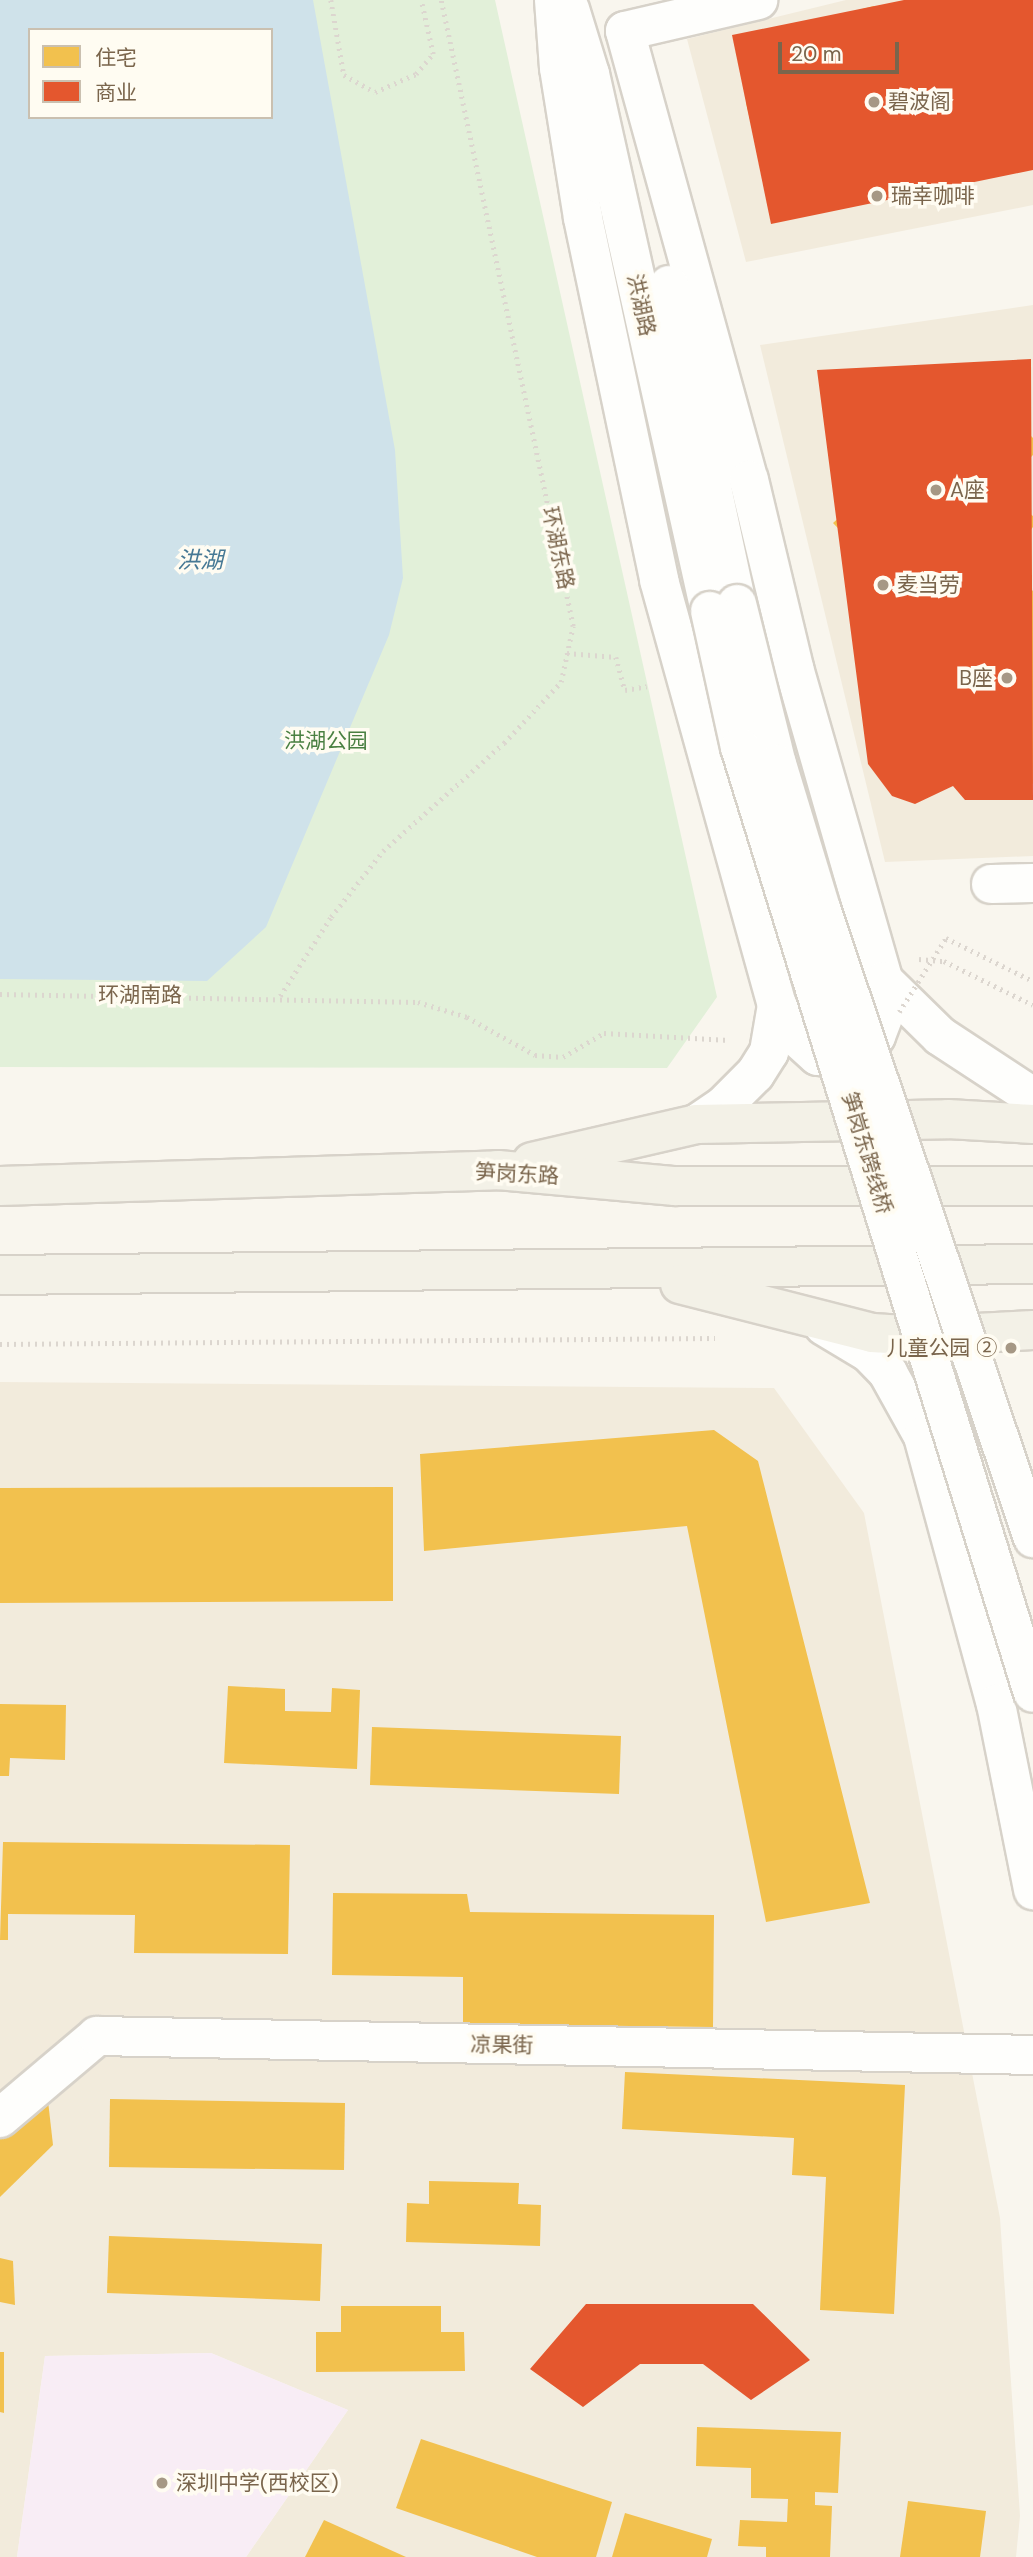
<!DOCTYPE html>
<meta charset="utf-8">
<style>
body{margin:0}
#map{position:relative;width:1033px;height:2557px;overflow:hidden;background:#f9f6ee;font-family:"DM Sans","Noto Sans SC",sans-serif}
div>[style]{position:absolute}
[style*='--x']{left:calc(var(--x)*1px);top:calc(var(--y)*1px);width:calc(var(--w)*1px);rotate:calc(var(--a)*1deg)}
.residential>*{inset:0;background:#f2ebdc}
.education>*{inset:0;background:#f8edf5}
.green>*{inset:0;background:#e2f0d9}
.water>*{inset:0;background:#cfe2ea}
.homes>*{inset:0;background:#f2c14e}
.shops>*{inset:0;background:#e4572e}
.path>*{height:4.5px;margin-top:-2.25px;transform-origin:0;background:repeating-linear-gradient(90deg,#dcd6cf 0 2px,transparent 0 7px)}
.roads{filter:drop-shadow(2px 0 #d7d2c9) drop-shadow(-2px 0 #d7d2c9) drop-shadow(0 2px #d7d2c9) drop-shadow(0 -2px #d7d2c9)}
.minor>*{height:38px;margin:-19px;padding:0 19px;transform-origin:19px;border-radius:19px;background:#fefefc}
.major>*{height:38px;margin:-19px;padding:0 19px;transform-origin:19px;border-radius:19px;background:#f3f1e7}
.path-bridge>*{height:4.5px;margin-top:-2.25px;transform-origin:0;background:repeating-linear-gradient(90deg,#dcd6cf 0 2px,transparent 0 7px)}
.bridges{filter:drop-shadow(2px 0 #d7d2c9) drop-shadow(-2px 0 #d7d2c9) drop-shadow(0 2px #d7d2c9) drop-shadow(0 -2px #d7d2c9)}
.minor-bridge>*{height:38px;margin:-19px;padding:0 19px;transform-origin:19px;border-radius:19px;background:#fefefc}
.dots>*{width:19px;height:19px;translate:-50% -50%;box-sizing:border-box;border:4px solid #fffcf2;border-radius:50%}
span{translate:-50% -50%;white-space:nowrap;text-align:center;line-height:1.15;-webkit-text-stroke:7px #fffcf2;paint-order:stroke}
.poi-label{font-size:21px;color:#7a654c}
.left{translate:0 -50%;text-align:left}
.right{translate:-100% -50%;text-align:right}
.street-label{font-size:21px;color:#7a654c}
.park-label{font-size:21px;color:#4a8042}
.water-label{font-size:23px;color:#477995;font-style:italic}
.legend{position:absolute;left:28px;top:28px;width:245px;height:91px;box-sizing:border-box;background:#fffcf2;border:2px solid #cac0b0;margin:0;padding:9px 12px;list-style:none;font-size:21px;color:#7a654c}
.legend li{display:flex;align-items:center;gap:14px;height:35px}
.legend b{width:35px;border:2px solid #cac0b0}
.scale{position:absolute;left:778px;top:42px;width:121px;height:32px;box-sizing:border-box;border:4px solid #7a654c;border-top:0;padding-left:9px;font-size:21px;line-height:24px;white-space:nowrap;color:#7a654c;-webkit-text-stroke:5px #fffcf2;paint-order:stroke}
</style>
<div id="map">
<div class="residential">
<div style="clip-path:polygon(846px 0,1033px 0,1033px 205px,746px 262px,687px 39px)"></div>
<div style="clip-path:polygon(1033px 305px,1033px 856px,885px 862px,760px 345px)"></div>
<div style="clip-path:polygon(0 1382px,774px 1388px,864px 1513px,1000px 2218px,1020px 2516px,1016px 2557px,246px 2557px,348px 2410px,211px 2353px,45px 2356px,17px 2557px,0 2557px)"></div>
</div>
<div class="education">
<div style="clip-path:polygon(211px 2353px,348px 2410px,246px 2557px,17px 2557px,45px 2356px)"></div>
</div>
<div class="green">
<div style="clip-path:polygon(evenodd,0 0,495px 0,717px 997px,667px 1068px,0 1067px,0 0,30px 30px,271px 30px,271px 117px,30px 117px,30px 30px)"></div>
</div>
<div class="water">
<div style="clip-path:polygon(evenodd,0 0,313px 0,395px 450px,403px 578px,389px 635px,266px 927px,207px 981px,0 979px,0 0,30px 30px,271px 30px,271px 117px,30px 117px,30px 30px)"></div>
</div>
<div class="homes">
<div style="clip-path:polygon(874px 6px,877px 18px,895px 14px,904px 49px,963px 35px,966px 44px,981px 40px,997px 104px,975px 109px,977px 118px,921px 131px,933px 176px,894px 186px,881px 136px,859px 141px,871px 189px,843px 196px,831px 149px,777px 163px,773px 149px,758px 152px,746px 103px,759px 101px,756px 85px,813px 71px,805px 37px,827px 31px,823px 19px)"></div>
<div style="clip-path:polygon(968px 382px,994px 406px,1003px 401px,1013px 405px,1015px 420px,1033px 438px,1033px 455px,1020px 468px,1026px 482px,1026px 498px,1020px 506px,1033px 516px,1033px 527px,1015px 551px,1019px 560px,1008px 562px,977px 587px,959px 565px,947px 575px,921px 566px,907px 587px,877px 568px,860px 570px,859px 550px,833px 523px,854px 504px,845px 484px,853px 469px,831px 451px,857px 421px,858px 410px,867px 408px,895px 384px,914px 406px,925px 395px,938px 396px,947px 405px)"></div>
<div style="clip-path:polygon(1028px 586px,1033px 591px,1033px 784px,1010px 770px,993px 772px,989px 765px,992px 752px,966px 725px,988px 706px,979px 697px,978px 686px,985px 670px,965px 653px,990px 623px,987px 618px,990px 612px,1000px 610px)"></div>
<div style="clip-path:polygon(714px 1430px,758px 1461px,870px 1903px,766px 1922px,687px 1526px,424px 1551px,420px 1454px)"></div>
<div style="clip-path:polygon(393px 1487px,393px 1601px,0 1603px,0 1488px)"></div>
<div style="clip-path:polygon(228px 1686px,285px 1689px,285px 1711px,331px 1712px,332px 1688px,360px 1690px,357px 1769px,224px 1763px)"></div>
<div style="clip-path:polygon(0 1704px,66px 1705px,65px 1760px,10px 1758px,9px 1776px,0 1776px)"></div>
<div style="clip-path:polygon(372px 1727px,621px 1736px,619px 1794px,370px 1785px)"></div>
<div style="clip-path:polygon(3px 1842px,290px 1845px,288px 1954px,134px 1953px,135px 1915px,8px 1914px,8px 1940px,0 1940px)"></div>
<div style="clip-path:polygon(333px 1893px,467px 1894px,470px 1912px,714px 1915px,713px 2027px,463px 2024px,463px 1977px,332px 1975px)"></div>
<div style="clip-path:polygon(625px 2072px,905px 2085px,894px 2314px,820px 2310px,826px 2177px,792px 2175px,794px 2138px,622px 2129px)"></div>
<div style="clip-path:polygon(110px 2099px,345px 2103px,344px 2170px,109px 2167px)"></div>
<div style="clip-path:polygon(48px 2101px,53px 2145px,0 2197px,0 2113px)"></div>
<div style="clip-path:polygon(429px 2181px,519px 2183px,518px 2204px,541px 2205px,540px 2246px,406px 2242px,407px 2203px,429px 2204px)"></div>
<div style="clip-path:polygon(109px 2236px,322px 2244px,320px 2301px,107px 2293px)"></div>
<div style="clip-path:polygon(0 2258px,13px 2261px,15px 2305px,0 2302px)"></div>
<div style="clip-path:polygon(341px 2306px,441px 2306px,441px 2332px,464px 2332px,465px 2371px,316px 2372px,316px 2332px,341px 2332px)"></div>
<div style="clip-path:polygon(0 2352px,4px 2352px,4px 2413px,0 2412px)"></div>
<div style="clip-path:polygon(697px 2427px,841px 2432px,838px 2493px,815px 2492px,815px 2505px,832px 2506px,830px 2557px,766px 2557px,766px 2547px,738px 2546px,740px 2520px,787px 2522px,788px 2499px,751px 2498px,751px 2468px,696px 2466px)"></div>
<div style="clip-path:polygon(421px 2439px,612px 2502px,596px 2557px,537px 2557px,396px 2508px)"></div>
<div style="clip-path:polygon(908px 2501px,986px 2511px,980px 2557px,900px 2557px)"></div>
<div style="clip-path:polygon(625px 2513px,712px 2539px,707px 2557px,612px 2557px)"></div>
<div style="clip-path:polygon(324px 2520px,406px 2557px,305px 2557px)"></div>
</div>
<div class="shops">
<div style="clip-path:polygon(904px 0,1033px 0,1033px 170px,771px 224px,732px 35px)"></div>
<div style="clip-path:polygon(1031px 359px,1033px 800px,965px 800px,953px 786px,915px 804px,892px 796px,868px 764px,817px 370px)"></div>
<div style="clip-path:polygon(586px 2304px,753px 2304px,810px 2360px,751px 2400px,703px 2364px,640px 2364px,583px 2407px,530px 2369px)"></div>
</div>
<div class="path">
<div style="--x:331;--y:0;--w:76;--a:80.2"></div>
<div style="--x:344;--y:75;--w:35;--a:29"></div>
<div style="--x:375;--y:92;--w:45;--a:-23.7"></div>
<div style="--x:416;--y:74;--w:26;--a:-50"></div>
<div style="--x:433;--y:54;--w:55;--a:-102.5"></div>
<div style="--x:567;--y:653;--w:49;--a:4.7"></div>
<div style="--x:616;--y:657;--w:34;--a:75"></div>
<div style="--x:625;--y:690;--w:22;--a:-10"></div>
<div style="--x:919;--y:959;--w:25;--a:5"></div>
<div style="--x:944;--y:961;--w:99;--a:26.3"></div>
<div style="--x:0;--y:994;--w:418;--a:1.1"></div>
<div style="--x:418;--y:1002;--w:51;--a:17"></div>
<div style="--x:467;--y:1017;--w:78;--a:29.2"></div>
<div style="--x:535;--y:1055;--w:28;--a:4"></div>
<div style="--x:563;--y:1057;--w:48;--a:-30.3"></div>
<div style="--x:604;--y:1033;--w:125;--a:3.2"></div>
<div style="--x:280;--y:996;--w:94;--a:-57.2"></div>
<div style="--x:331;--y:917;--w:84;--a:-51.8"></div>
<div style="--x:383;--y:851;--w:162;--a:-41.8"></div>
<div style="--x:504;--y:743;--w:83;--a:-46.9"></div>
<div style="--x:561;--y:682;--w:57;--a:-77.9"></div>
<div style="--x:573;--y:626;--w:640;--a:-101.91"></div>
<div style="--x:0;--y:1344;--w:715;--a:-0.48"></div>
</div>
<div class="roads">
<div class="minor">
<div style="--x:554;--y:0;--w:68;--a:85.8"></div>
<div style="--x:559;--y:68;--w:152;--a:80.9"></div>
<div style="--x:583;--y:218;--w:370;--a:78.1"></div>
<div style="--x:659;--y:580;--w:441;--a:74.5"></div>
<div style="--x:777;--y:1005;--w:48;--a:99.7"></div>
<div style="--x:769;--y:1052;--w:26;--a:122"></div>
<div style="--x:755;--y:1074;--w:45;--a:135"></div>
<div style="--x:723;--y:1106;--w:32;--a:146"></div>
<div style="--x:570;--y:9;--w:68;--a:72.9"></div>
<div style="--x:590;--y:74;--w:550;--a:77.4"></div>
<div style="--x:625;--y:31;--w:466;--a:74.6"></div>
<div style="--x:749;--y:480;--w:193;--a:76.5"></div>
<div style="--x:794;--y:668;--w:326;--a:74"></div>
<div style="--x:884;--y:981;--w:78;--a:44.5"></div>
<div style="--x:940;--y:1036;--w:111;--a:33.3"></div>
<div style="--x:625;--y:31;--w:137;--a:-13.1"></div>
<div style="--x:669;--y:285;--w:326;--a:78"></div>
<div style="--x:991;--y:884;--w:42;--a:-1.4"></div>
<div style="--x:777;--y:1005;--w:30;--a:63"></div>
<div style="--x:791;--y:1032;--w:36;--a:42"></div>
<div style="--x:818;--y:1056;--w:23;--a:7"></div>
<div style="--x:841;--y:1059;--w:24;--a:-17"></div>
<div style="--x:864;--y:1052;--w:20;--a:-53"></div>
<div style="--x:876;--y:1036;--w:26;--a:-69"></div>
<div style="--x:885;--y:1012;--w:31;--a:-92"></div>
<div style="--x:824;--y:1326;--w:52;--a:31"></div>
<div style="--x:869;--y:1353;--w:28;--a:46"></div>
<div style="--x:888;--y:1373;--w:72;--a:60.9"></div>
<div style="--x:923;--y:1436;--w:278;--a:74.8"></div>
<div style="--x:996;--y:1704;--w:190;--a:78.7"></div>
<div style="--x:0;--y:2118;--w:127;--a:-40.2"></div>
<div style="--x:97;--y:2036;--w:936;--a:1.16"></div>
</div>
<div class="major">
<div style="--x:532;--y:1162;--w:168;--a:-13"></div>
<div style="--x:696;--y:1124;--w:252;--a:-1.1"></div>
<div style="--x:948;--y:1119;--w:85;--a:3.4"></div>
<div style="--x:0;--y:1186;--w:498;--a:-1.8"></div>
<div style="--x:498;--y:1170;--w:178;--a:5.2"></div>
<div style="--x:675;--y:1186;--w:358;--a:0"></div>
<div style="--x:0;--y:1275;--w:1033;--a:-0.61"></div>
<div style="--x:680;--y:1284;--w:198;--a:14.3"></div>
<div style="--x:872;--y:1333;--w:49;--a:3.5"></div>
<div style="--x:921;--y:1336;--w:112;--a:-3.1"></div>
</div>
</div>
<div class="path-bridge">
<div style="--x:899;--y:1012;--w:88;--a:-57.6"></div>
<div style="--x:946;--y:938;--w:97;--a:26.3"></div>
</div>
<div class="bridges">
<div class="minor-bridge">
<div style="--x:737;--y:604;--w:165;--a:76"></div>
<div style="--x:777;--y:764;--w:152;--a:73.1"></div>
<div style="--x:821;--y:909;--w:664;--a:71.37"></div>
<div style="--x:710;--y:611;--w:139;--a:77.6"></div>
<div style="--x:740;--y:747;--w:990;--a:72.79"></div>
</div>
</div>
<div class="dots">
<div style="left:874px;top:102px;background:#a69885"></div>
<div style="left:877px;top:196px;background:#a69885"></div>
<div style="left:936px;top:490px;background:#a69885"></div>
<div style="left:883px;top:585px;background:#a69885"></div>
<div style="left:1007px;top:678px;background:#a69885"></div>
<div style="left:1011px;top:1348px;background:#a69885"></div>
<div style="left:162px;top:2483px;background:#a69885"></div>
</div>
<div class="poi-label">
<span class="left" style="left:888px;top:102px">碧波阁</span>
<span class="left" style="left:891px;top:196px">瑞幸咖啡</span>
<span class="left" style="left:950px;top:490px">A座</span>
<span class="left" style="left:897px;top:585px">麦当劳</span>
<span class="right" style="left:993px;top:678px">B座</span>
<span class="right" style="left:997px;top:1348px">儿童公园 ②</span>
<span class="left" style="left:176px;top:2483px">深圳中学(西校区)</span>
</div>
<div class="street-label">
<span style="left:641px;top:305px;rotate:77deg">洪湖路</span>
<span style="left:558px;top:548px;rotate:78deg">环湖东路</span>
<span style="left:140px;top:995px">环湖南路</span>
<span style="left:867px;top:1153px;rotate:73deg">笋岗东跨线桥</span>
<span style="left:517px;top:1174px;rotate:3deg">笋岗东路</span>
<span style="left:502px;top:2045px;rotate:1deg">凉果街</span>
</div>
<div class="park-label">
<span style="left:326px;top:741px">洪湖公园</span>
</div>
<div class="water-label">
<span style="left:200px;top:560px">洪湖</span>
</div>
<ul class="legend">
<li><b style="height:19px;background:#f2c14e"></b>住宅</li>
<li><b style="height:19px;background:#e4572e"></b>商业</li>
</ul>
<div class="scale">20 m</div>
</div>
